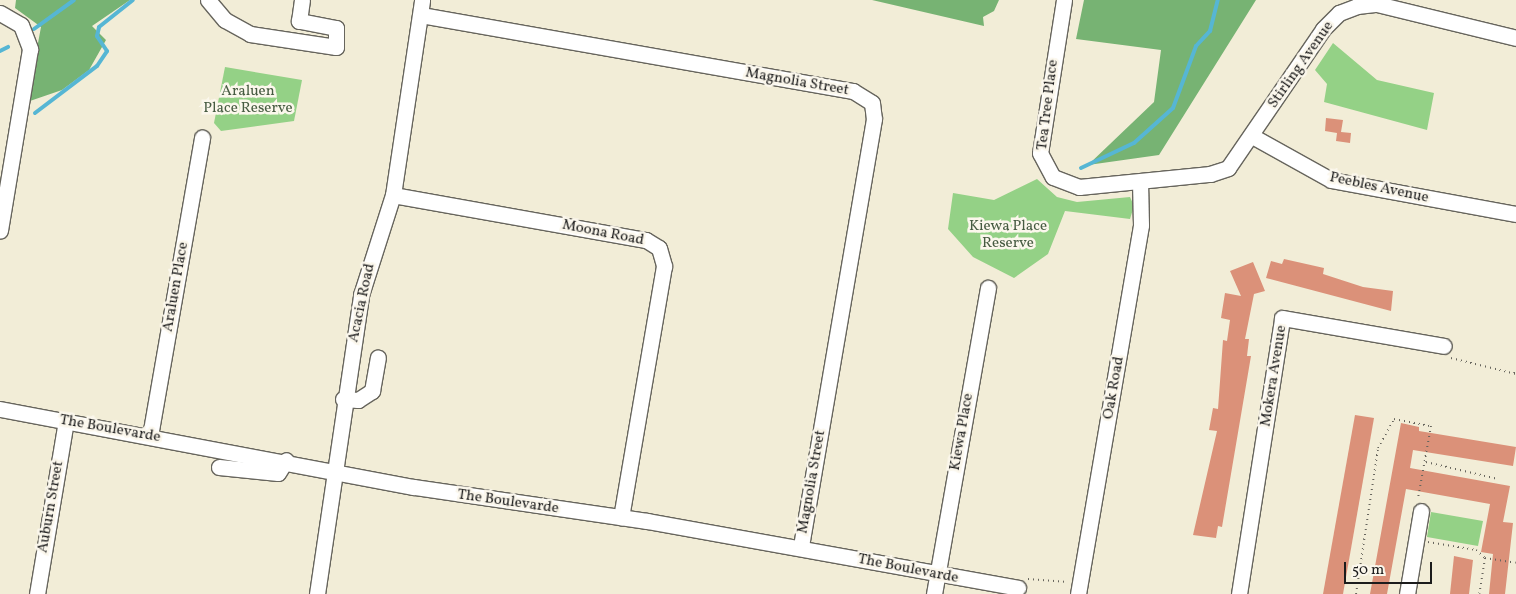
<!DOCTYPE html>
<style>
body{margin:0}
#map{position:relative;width:1516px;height:594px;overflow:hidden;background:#f2edd7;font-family:Vollkorn,serif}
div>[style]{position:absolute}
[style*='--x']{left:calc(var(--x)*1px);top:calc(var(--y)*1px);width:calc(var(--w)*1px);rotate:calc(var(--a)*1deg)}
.green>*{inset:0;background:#94d186}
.forest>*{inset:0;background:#77b373}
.stream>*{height:4px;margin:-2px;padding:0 2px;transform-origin:2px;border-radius:2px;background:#56b6d4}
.building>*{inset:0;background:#db9179}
.path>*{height:2px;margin-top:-1px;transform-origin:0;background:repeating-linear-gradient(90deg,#67655d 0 1px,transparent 0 5px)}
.roads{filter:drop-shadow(1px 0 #67655d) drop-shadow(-1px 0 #67655d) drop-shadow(0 1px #67655d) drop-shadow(0 -1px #67655d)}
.minor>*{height:15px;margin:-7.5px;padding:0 7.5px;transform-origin:7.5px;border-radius:7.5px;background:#fff}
span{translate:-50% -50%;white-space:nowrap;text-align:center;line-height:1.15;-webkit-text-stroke:5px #fbf7ec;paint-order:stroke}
.street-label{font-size:15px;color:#1c1c1c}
.park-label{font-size:15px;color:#465b41}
.scale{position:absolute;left:1344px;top:562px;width:88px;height:22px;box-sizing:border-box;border:2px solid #1c1c1c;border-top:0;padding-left:6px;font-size:15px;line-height:18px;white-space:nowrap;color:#1c1c1c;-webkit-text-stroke:4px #fbf7ec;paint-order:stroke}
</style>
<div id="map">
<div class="green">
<div style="clip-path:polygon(1333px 43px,1377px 80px,1434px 93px,1427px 130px,1324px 102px,1327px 84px,1315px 70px)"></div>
<div style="clip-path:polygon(225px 67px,302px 80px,294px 121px,221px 131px,214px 123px)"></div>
<div style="clip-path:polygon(1037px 179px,1057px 197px,1077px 202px,1130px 197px,1134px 206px,1130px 219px,1065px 211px,1048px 254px,1014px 278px,973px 257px,948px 229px,953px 193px,994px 200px)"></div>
<div style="clip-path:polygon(1431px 512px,1483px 521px,1478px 546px,1427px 537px)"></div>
</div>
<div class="forest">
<div style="clip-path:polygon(16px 0,130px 0,92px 26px,106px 40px,89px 70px,62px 90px,27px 102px,41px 27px,15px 8px)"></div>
<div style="clip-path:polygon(872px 0,999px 0,994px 11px,983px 17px,984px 26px)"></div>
<div style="clip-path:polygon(1084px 0,1256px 0,1159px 155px,1088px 165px,1154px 102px,1161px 50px,1076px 39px)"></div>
</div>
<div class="stream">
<div style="--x:34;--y:29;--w:49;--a:-35.9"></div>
<div style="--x:0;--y:51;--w:9;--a:-27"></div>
<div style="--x:35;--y:113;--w:78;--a:-37.2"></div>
<div style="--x:97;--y:66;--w:18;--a:-56"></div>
<div style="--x:107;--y:51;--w:18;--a:-124"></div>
<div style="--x:97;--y:36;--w:9;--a:-77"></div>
<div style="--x:99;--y:27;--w:43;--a:-38.5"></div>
<div style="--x:1081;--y:168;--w:59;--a:-25.3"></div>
<div style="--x:1134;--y:143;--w:52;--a:-41.9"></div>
<div style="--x:1173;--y:108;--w:66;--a:-69.6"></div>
<div style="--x:1196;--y:46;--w:21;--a:-47"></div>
<div style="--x:1210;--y:31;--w:32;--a:-76"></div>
</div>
<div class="building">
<div style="clip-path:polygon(1326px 118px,1343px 120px,1341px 132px,1351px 133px,1350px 143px,1336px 141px,1337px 133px,1325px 131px)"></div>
<div style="clip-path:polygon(1284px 259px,1324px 268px,1323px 274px,1363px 287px,1393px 291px,1391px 311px,1266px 278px,1271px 261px,1282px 264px)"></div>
<div style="clip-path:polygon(1253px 262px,1265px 291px,1254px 294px,1245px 339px,1249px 339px,1247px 356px,1251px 356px,1222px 527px,1218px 526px,1216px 538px,1193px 535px,1217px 431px,1209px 430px,1213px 408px,1218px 409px,1223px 340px,1227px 341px,1230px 320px,1221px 318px,1225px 293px,1241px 296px,1230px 271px)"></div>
<div style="clip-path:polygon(1355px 415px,1374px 418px,1349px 560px,1343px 594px,1323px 594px)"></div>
<div style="clip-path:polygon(1401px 423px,1419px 427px,1419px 431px,1516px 447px,1513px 466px,1413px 450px,1410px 468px,1510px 486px,1503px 522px,1513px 523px,1505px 594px,1489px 594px,1493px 554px,1481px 552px,1490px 504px,1406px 489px,1387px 594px,1370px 594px)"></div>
<div style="clip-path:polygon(1454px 556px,1473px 560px,1469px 594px,1450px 594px)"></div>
</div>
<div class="path">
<div style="--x:1451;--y:358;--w:67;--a:13.8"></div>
<div style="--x:1514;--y:373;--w:5;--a:-68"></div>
<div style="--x:1426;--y:462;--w:74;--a:13.3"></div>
<div style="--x:1428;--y:542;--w:49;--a:9.5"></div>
<div style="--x:1476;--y:550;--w:12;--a:42"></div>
<div style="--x:1485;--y:558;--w:36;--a:99"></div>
<div style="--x:1485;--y:558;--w:31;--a:9"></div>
<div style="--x:1028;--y:579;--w:40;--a:4.3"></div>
<div style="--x:1356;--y:594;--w:148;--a:-81.4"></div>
<div style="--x:1378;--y:448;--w:33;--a:-61"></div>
<div style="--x:1394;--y:419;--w:38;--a:11"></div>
<div style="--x:1431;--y:426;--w:73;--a:100.2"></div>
</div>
<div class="roads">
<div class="minor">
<div style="--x:208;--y:0;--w:26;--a:50"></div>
<div style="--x:225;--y:20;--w:29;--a:29"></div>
<div style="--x:250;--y:34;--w:87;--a:8.6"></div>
<div style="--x:336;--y:47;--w:19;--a:-90"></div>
<div style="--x:336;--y:28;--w:38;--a:-169"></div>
<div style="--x:299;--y:21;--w:21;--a:-82"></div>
<div style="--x:1064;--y:0;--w:155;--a:98.9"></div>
<div style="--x:1040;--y:153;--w:27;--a:62"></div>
<div style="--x:1053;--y:177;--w:28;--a:21"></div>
<div style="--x:1079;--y:187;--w:132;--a:-5.7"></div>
<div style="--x:1210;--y:174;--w:19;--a:-18"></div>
<div style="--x:1228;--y:168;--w:168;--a:-55.6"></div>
<div style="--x:1323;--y:29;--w:23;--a:-45"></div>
<div style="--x:1339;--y:13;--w:19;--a:-21"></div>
<div style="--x:1357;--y:6;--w:20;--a:-6"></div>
<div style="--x:1377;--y:4;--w:143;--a:13.7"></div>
<div style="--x:0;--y:13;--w:24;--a:30"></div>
<div style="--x:21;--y:25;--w:26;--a:69"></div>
<div style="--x:30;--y:49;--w:184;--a:99.4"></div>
<div style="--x:421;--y:15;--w:439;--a:10"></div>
<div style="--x:853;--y:91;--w:22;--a:32"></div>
<div style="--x:872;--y:103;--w:16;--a:83"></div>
<div style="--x:874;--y:119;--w:435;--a:99.7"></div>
<div style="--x:1252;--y:136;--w:90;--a:29.1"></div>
<div style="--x:1331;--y:180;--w:188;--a:10.4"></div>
<div style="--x:393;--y:195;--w:257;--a:10.1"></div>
<div style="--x:646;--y:240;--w:15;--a:32"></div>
<div style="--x:659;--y:248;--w:19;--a:74"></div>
<div style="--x:664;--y:266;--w:255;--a:99.7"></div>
<div style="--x:343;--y:399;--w:15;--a:4"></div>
<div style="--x:358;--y:400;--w:17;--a:-33"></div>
<div style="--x:372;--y:391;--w:34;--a:-80"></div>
<div style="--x:0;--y:409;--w:421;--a:10.7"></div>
<div style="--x:414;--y:487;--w:235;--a:8.3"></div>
<div style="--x:647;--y:521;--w:377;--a:10.2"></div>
<div style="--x:150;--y:436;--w:303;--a:-80.1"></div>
<div style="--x:219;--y:467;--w:59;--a:5.8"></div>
<div style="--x:278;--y:473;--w:15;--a:-58"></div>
<div style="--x:37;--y:594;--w:175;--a:-80.5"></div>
<div style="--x:317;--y:594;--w:302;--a:-81.6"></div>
<div style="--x:361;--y:295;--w:105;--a:-72.3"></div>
<div style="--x:393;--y:195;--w:197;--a:-81.5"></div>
<div style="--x:934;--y:594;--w:311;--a:-80"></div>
<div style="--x:1078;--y:594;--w:374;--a:-80.3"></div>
<div style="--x:1141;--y:225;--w:43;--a:-91.3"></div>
<div style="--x:1239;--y:594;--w:279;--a:-81.1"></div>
<div style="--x:1282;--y:318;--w:164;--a:9.8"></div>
<div style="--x:1407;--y:594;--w:84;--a:-80.4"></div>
</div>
</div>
<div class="street-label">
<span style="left:1301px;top:65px;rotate:-55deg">Stirling Avenue</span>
<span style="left:797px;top:82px;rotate:10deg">Magnolia Street</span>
<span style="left:1048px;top:105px;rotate:-83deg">Tea Tree Place</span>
<span style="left:1379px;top:188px;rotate:12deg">Peebles Avenue</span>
<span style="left:603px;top:233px;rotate:11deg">Moona Road</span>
<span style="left:176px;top:287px;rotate:-80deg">Araluen Place</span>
<span style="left:362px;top:303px;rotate:-78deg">Acacia Road</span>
<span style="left:1274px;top:376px;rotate:-81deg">Mokera Avenue</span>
<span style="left:1114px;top:388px;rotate:-80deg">Oak Road</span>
<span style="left:110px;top:429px;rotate:10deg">The Boulevarde</span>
<span style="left:962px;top:432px;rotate:-80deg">Kiewa Place</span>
<span style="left:812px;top:482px;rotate:-80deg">Magnolia Street</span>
<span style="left:508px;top:502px;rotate:8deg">The Boulevarde</span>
<span style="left:51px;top:507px;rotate:-80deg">Auburn Street</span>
<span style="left:908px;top:569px;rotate:11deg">The Boulevarde</span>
</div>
<div class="park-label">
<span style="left:248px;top:100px">Araluen<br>Place Reserve</span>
<span style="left:1008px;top:235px">Kiewa Place<br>Reserve</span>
</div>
<div class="scale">50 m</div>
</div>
